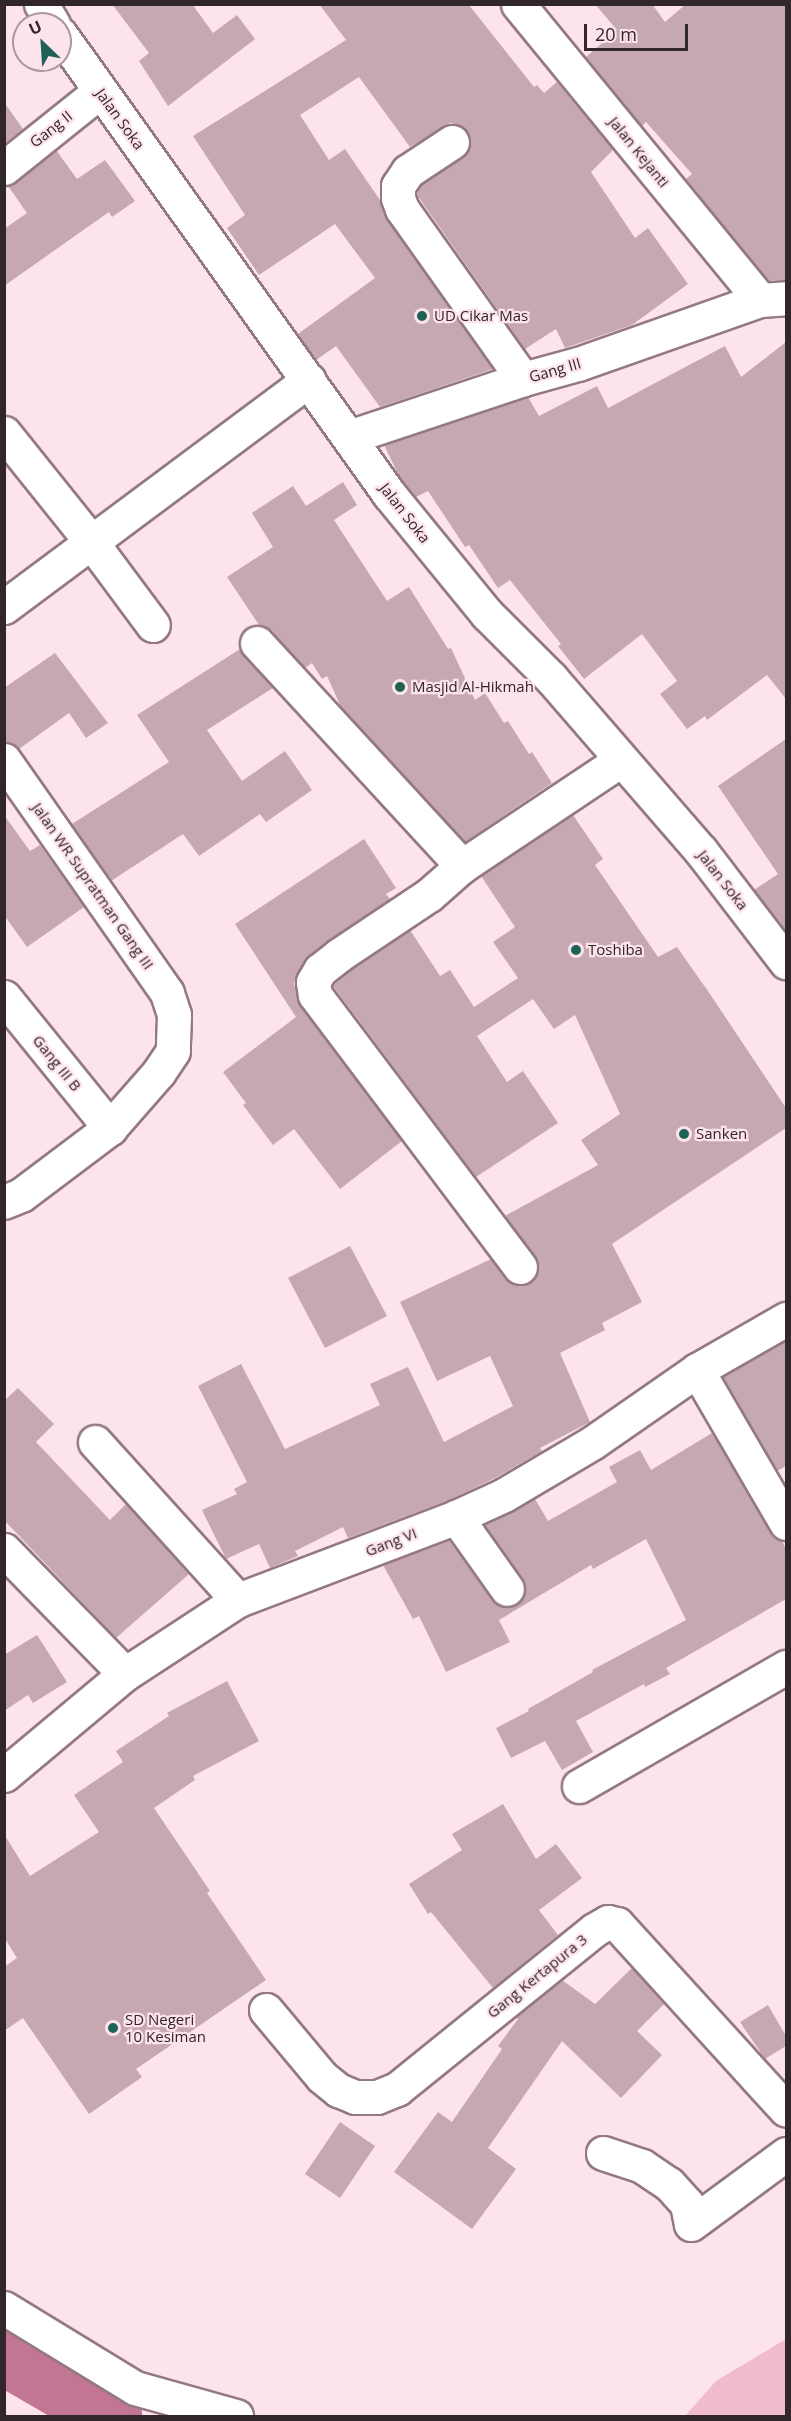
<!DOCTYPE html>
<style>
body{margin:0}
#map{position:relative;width:791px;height:2421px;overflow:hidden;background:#fde3ec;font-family:"Open Sans",sans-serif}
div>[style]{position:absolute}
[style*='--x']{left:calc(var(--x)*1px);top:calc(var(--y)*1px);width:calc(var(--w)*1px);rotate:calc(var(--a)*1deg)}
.green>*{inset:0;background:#efbbcd}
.river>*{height:62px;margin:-31px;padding:0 31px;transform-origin:31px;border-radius:31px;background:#c27693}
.building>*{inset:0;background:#c6a8b2}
.roads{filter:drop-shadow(2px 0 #947982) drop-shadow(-2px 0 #947982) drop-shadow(0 2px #947982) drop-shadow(0 -2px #947982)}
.minor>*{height:33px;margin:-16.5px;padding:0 16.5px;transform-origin:16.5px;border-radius:16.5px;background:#fff}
.dots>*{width:16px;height:16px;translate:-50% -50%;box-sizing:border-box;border:3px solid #fde3ec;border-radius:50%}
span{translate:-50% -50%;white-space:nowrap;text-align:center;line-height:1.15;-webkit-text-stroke:4.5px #fde3ec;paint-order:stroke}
.street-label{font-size:15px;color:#312629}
.poi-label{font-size:15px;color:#312629}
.left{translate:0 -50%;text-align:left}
.frame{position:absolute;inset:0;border:6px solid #312629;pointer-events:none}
.north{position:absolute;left:12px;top:12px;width:60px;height:60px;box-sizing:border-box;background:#fde3ec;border:2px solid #ab979e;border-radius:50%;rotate:335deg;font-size:16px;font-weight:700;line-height:24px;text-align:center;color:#312629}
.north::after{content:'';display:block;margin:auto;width:21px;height:27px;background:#1d6254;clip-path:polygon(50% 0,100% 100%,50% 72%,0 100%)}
.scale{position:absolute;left:584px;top:24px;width:104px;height:27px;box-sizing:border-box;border:3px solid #312629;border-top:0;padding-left:8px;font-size:18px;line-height:21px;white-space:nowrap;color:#312629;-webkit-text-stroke:4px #fde3ec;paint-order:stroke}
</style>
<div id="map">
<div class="green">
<div style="clip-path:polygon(786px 2339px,786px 2416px,685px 2416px,716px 2381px)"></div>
</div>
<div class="river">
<div style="--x:4;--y:2354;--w:124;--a:30.1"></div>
</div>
<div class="building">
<div style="clip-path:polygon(112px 4px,192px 4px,213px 33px,237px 15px,255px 39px,168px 106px,139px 61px,149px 53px)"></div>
<div style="clip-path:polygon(319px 4px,469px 5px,534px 87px,537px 85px,544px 93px,557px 82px,613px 150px,591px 172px,635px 238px,648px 228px,688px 284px,632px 325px,565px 348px,556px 329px,525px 349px,417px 195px,421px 185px,468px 151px,471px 141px,468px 132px,461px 126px,450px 123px,410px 147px,359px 77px,300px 115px,329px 160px,345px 149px,380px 200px,387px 220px,493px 369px,380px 407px,336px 346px,316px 360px,298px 334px,375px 278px,335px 224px,259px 275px,227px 228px,245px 215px,193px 136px,346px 40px)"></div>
<div style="clip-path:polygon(595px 4px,652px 4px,665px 22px,686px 4px,786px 4px,786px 280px,768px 281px,686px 179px,692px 174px,646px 122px,642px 126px,586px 57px,617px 30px)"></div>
<div style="clip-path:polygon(4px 102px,23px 129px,4px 144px)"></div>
<div style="clip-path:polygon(56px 150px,77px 179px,105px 160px,135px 201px,112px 217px,109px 212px,4px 286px,4px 229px,27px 213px,8px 186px)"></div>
<div style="clip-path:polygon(786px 342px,786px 699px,767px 675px,707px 720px,705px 716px,687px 729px,660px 694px,677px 681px,642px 634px,584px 679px,558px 646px,561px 644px,510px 580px,498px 588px,469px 545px,465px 547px,428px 491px,416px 497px,400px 478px,384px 445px,528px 397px,539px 416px,597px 386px,608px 408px,725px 346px,741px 377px)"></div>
<div style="clip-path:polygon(343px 482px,357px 505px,334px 520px,387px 601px,409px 587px,448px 649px,451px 648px,475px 700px,485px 693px,504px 723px,508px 721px,529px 754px,532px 752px,552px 783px,465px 842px,341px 707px,327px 676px,322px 679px,312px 663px,305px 668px,271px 630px,259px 625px,227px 577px,273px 547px,252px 513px,293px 486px,306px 506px)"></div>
<div style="clip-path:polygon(240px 649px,273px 688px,207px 730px,242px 781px,285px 751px,312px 790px,266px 822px,260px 814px,199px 856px,183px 834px,111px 881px,72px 824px,169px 762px,137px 715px)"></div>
<div style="clip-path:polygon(55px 653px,108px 723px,86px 738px,69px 713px,19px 749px,4px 742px,4px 688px)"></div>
<div style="clip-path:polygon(786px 739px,786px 932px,754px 890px,778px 874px,718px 786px)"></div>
<div style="clip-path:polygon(4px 815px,30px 851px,40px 845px,84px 907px,27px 947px,4px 915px)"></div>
<div style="clip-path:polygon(573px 815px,603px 859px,595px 865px,658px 957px,677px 947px,710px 994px,786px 1108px,786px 1128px,612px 1244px,642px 1302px,602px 1323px,605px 1330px,560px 1353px,590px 1422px,540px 1448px,542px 1451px,495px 1478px,449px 1500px,348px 1538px,343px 1527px,295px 1551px,298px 1556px,270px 1568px,259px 1544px,226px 1559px,202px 1510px,237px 1494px,234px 1489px,247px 1482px,198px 1386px,241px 1364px,285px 1449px,380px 1405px,370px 1384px,408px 1367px,444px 1442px,513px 1406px,490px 1356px,437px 1381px,400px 1302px,491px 1259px,512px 1284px,523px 1285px,532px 1282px,537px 1274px,538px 1264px,535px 1256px,505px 1216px,598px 1165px,581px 1140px,620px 1114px,575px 1015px,554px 1029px,533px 999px,477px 1036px,507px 1082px,523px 1071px,558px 1123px,476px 1177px,333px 986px,350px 970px,410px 930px,440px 976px,450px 970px,474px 1007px,518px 978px,493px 942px,515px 927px,481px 876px)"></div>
<div style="clip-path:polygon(364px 839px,396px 888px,386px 894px,390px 899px,308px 956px,297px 973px,294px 984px,300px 1006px,402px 1141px,340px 1189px,294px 1129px,273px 1145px,243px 1105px,246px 1103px,223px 1072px,296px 1017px,235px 924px)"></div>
<div style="clip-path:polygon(350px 1246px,387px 1316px,325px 1348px,288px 1278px)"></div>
<div style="clip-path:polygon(786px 1340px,786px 1466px,777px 1471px,723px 1377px)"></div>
<div style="clip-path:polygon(18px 1388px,54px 1424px,36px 1442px,110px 1520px,126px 1504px,189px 1574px,116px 1638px,4px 1520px,4px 1401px)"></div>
<div style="clip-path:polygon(712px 1433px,770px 1532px,782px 1541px,786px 1549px,786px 1599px,666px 1668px,670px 1674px,645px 1687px,644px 1684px,576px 1721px,593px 1752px,562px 1770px,545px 1741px,511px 1758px,496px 1728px,529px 1711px,528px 1709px,593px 1672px,592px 1670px,686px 1620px,646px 1539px,593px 1569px,591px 1565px,499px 1620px,510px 1642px,446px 1672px,419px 1616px,413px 1619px,383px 1565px,449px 1540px,492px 1600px,500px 1606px,509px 1608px,517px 1605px,524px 1596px,526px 1587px,523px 1579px,484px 1525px,535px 1499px,548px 1521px,617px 1482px,609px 1467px,640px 1450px,651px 1470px)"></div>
<div style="clip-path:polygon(37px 1635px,67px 1682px,33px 1703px,28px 1695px,4px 1711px,4px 1655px)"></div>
<div style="clip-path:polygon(227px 1681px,259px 1741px,193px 1776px,195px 1780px,154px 1808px,210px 1891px,207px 1893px,266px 1980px,136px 2069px,142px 2077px,89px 2114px,23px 2018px,4px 2031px,4px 1967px,17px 1958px,4px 1937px,4px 1834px,30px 1876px,99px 1832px,74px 1795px,123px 1762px,116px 1751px,169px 1716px,167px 1713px)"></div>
<div style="clip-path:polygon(503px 1804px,536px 1859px,556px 1844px,582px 1878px,539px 1910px,558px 1935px,493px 1988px,431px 1912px,428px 1914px,409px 1884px,462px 1850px,452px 1834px)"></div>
<div style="clip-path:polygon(632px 1968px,664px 2004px,637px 2031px,662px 2055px,621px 2098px,562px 2041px,488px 2148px,516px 2169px,472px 2229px,394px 2172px,438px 2112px,452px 2122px,502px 2049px,498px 2046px,518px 2019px,516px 2017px,562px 1980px,595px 2004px)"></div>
<div style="clip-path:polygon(768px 2005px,786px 2036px,786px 2046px,765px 2059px,740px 2022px)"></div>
<div style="clip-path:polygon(340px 2122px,375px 2146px,340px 2198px,305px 2174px)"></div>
</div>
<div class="roads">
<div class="minor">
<div style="--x:41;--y:4;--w:23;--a:59"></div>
<div style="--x:518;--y:4;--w:382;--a:50.7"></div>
<div style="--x:60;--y:34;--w:566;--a:54.43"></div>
<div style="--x:389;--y:494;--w:155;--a:50.8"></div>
<div style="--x:487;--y:614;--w:91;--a:45"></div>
<div style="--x:551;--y:678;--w:229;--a:49.1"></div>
<div style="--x:701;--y:851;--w:140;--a:52.6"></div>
<div style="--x:452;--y:142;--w:53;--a:146.6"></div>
<div style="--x:408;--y:171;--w:18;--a:124"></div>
<div style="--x:398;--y:186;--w:12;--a:90"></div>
<div style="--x:398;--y:198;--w:12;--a:70"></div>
<div style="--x:402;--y:209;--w:209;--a:54.6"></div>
<div style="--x:4;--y:168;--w:122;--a:-38.7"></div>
<div style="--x:4;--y:433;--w:141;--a:51.3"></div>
<div style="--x:92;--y:543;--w:102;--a:53.4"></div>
<div style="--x:349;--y:437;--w:183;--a:-18.4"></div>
<div style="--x:523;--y:379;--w:57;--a:-15.3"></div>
<div style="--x:578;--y:364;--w:193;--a:-19.4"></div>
<div style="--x:760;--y:300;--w:26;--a:-4"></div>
<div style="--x:4;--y:607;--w:380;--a:-36.7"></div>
<div style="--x:257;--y:643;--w:303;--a:47.4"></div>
<div style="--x:4;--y:760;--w:284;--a:55"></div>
<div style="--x:167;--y:993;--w:23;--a:72"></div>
<div style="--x:174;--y:1015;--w:36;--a:92"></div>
<div style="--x:173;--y:1051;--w:25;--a:124"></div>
<div style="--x:159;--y:1072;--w:74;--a:131.2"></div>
<div style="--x:110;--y:1128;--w:111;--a:143"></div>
<div style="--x:21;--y:1195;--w:18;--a:158"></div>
<div style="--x:4;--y:997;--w:169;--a:51"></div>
<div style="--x:520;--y:1267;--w:341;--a:-127"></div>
<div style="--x:315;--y:995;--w:13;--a:-99"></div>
<div style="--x:313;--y:982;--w:14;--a:-60"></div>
<div style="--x:320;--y:970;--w:24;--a:-38"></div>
<div style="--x:339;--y:955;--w:108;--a:-33.7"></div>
<div style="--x:429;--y:895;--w:44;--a:-41.3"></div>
<div style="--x:462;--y:866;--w:191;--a:-33.7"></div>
<div style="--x:697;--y:1370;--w:177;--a:59.8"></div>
<div style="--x:95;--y:1442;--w:213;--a:47.9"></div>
<div style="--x:456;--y:1517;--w:88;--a:54.7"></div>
<div style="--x:4;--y:1550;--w:173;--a:45.7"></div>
<div style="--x:4;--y:1775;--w:158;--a:-39.9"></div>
<div style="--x:125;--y:1674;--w:135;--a:-33.2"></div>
<div style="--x:238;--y:1600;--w:233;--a:-20.8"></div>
<div style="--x:456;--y:1517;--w:53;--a:-24.6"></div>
<div style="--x:504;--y:1495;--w:102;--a:-30.6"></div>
<div style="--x:592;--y:1443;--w:128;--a:-34.8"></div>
<div style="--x:697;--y:1370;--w:103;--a:-29.8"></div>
<div style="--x:579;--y:1786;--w:239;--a:-29.9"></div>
<div style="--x:266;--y:2010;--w:87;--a:50.1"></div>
<div style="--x:322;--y:2077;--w:21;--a:39"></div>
<div style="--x:338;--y:2090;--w:18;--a:22"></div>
<div style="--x:355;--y:2097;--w:22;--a:0"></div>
<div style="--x:377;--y:2097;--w:22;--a:-22"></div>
<div style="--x:397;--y:2089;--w:253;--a:-38.9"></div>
<div style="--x:594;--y:1930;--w:16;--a:-30"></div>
<div style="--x:608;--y:1922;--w:9;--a:13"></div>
<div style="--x:617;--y:1924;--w:251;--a:47.7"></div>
<div style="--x:603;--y:2153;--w:41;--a:18.4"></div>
<div style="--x:642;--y:2166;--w:32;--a:34"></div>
<div style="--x:669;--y:2184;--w:27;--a:48"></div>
<div style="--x:687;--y:2204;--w:20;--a:79"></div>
<div style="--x:691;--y:2224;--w:118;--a:-36.4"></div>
<div style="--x:4;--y:2308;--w:153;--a:31.4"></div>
<div style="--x:135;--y:2388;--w:105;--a:15.5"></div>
</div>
</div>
<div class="dots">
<div style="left:422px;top:316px;background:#1d6254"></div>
<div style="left:400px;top:687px;background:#1d6254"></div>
<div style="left:576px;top:950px;background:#1d6254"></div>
<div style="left:684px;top:1134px;background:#1d6254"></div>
<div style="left:113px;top:2028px;background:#1d6254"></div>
</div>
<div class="street-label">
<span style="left:120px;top:119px;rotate:54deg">Jalan Soka</span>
<span style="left:51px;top:129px;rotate:-38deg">Gang II</span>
<span style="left:639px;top:152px;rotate:51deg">Jalan Kejanti</span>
<span style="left:555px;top:370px;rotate:-16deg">Gang III</span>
<span style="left:405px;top:513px;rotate:52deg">Jalan Soka</span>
<span style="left:723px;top:880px;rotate:52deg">Jalan Soka</span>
<span style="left:93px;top:886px;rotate:55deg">Jalan WR Supratman Gang III</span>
<span style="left:57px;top:1063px;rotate:51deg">Gang III B</span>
<span style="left:391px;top:1542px;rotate:-21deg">Gang VI</span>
<span style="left:537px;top:1976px;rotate:-39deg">Gang Kertapura 3</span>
</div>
<div class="poi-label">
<span class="left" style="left:434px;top:316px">UD Cikar Mas</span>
<span class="left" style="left:412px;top:687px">Masjid Al-Hikmah</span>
<span class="left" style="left:588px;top:950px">Toshiba</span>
<span class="left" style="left:696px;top:1134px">Sanken</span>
<span class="left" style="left:125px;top:2028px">SD Negeri<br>10 Kesiman</span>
</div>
<div class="frame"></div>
<div class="north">U</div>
<div class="scale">20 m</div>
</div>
